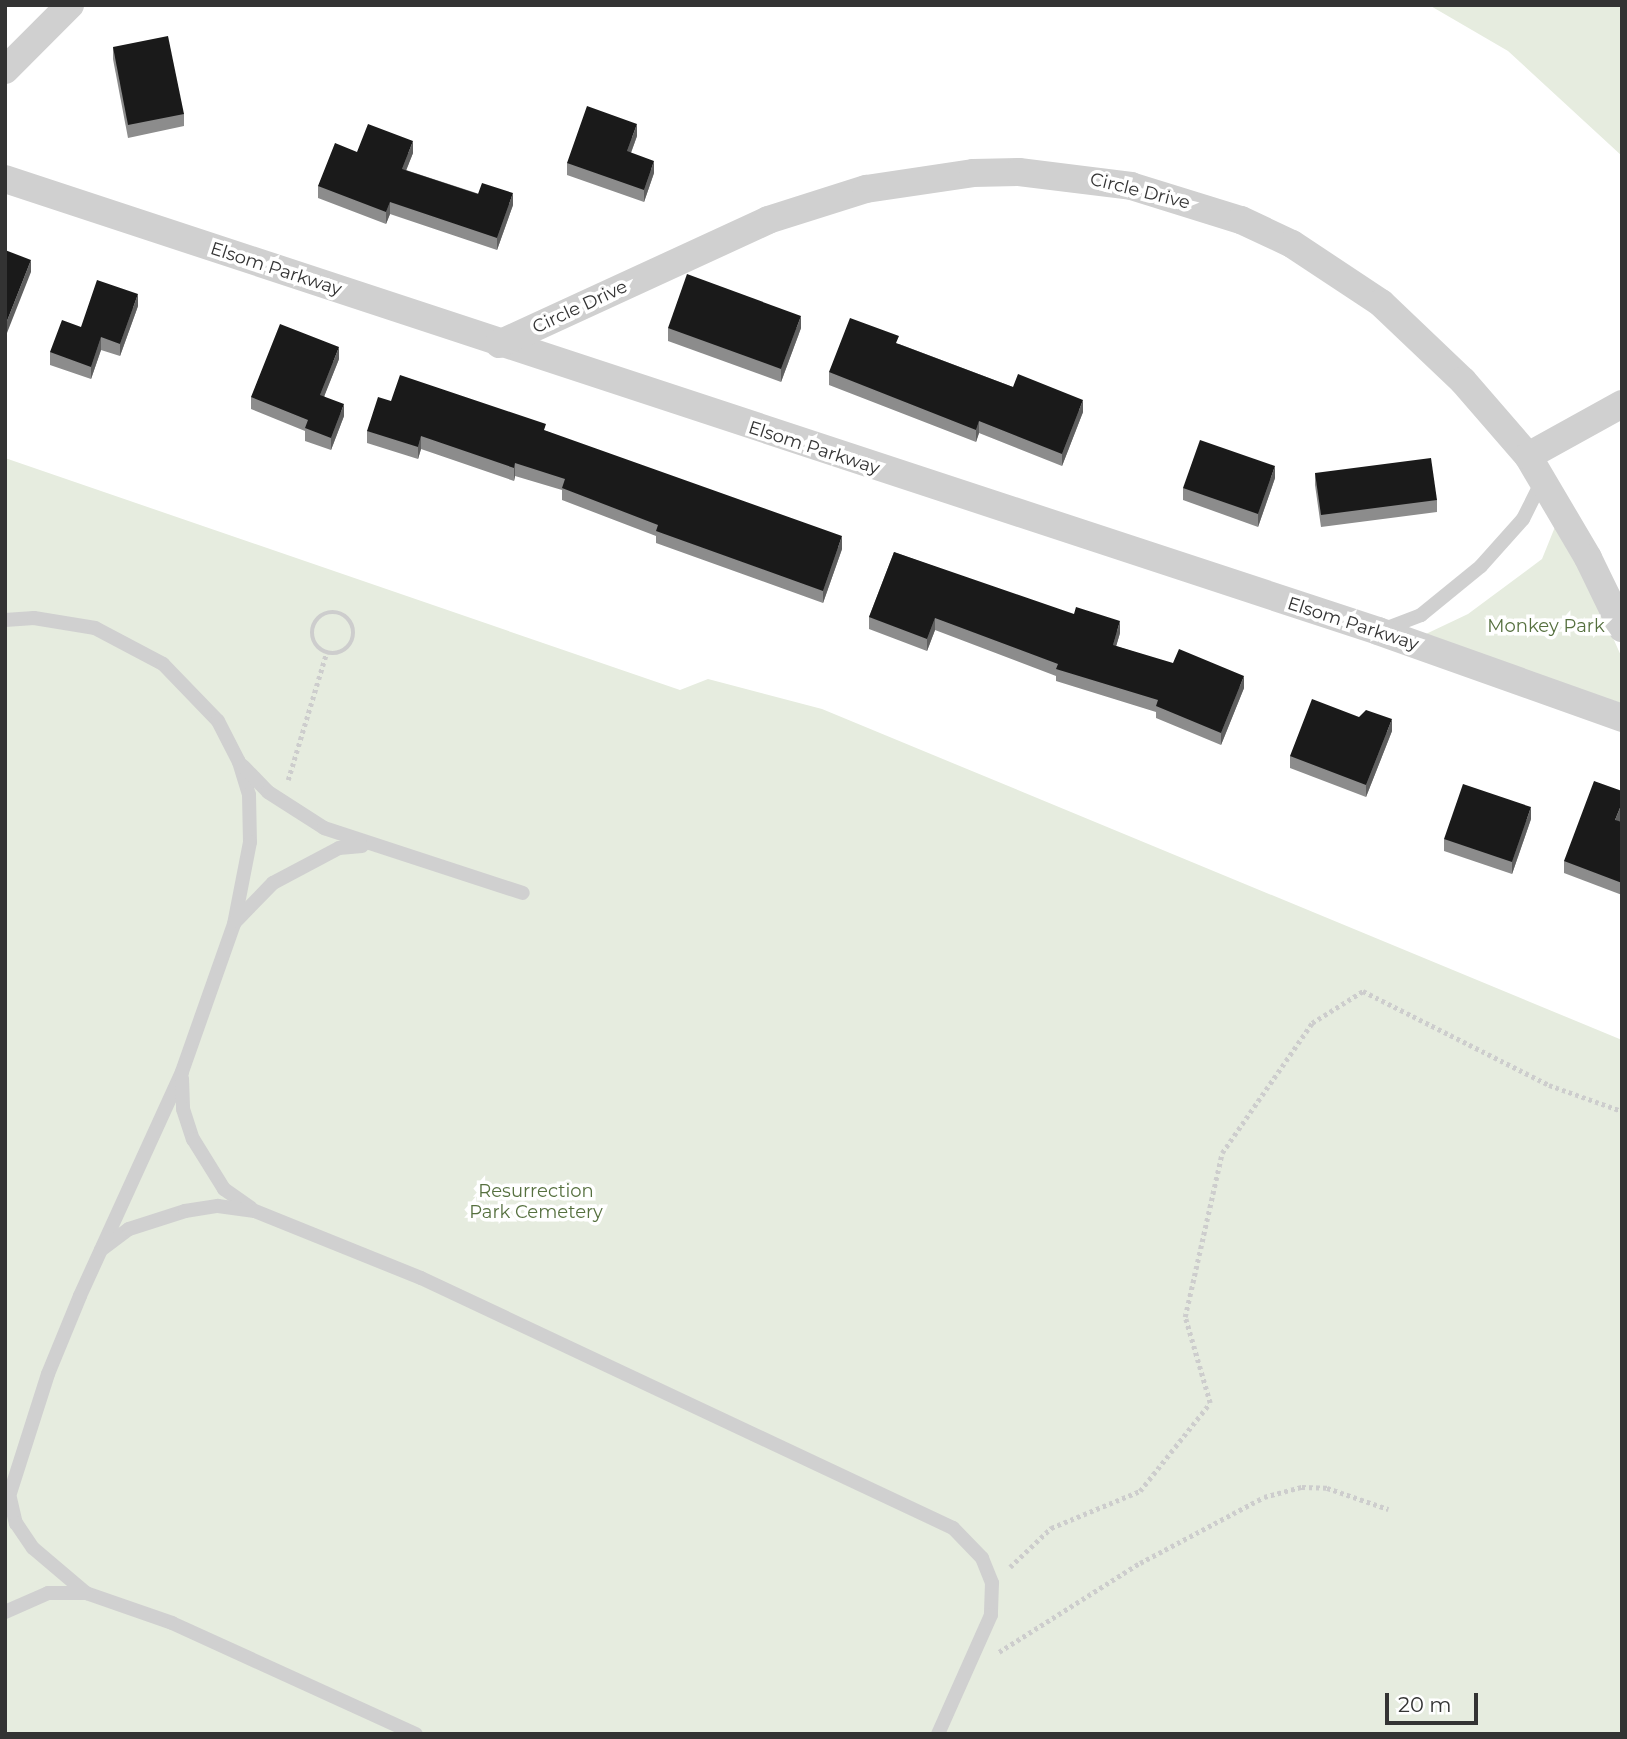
<!DOCTYPE html>
<style>
body{margin:0}
#map{position:relative;width:1627px;height:1739px;overflow:hidden;background:#fff;font-family:Montserrat,sans-serif}
div>[style]{position:absolute}
[style*='--x']{left:calc(var(--x)*1px);top:calc(var(--y)*1px);width:calc(var(--w)*1px);rotate:calc(var(--a)*1deg)}
.green>*{inset:0;background:#e6ecdf}
.path>*{height:4.5px;margin-top:-2.25px;transform-origin:0;background:repeating-linear-gradient(90deg,#cdcdcd 0 3.5px,transparent 0 7px)}
.path>.ring{margin:-2.25px;padding:0;box-sizing:content-box;background:none;border:4.5px solid #cdcdcd;border-radius:50%}
.lane>*{height:14px;margin:-7px;padding:0 7px;transform-origin:7px;border-radius:7px;background:#d0d0d0}
.street>*{height:28px;margin:-14px;padding:0 14px;transform-origin:14px;border-radius:14px;background:#d0d0d0}
.wall>*{inset:0;background:#8c8c8c}
.shaded-wall>*{inset:0;background:#5f5f5f}
.building>*{inset:0;background:#1a1a1a}
span{translate:-50% -50%;white-space:nowrap;text-align:center;line-height:1.15;-webkit-text-stroke:7px #fff;paint-order:stroke}
.street-label{font-size:18px;color:#333}
.park-label{font-size:18px;color:#56703f}
.frame{position:absolute;inset:0;border:7px solid #333;pointer-events:none}
.scale{position:absolute;left:1385px;top:1693px;width:93px;height:32px;box-sizing:border-box;border:4px solid #333;border-top:0;padding-left:9px;font-size:21px;line-height:24px;white-space:nowrap;color:#333;-webkit-text-stroke:5px #fff;paint-order:stroke}
</style>
<div id="map">
<div class="green">
<div style="clip-path:polygon(1429px 5px,1622px 5px,1622px 156px,1508px 51px)"></div>
<div style="clip-path:polygon(5px 458px,680px 690px,708px 679px,822px 709px,1622px 1040px,1622px 1734px,5px 1734px)"></div>
<div style="clip-path:polygon(1559px 517px,1622px 658px,1622px 707px,1409px 642px,1468px 614px,1542px 559px)"></div>
</div>
<div class="path">
<div class="ring" style="left:312px;top:612px;width:37.5px;height:37.5px"></div>
<div style="--x:288;--y:780;--w:132;--a:-73.2"></div>
<div style="--x:1010;--y:1567;--w:57;--a:-43.6"></div>
<div style="--x:1051;--y:1528;--w:96;--a:-22.6"></div>
<div style="--x:1140;--y:1491;--w:112;--a:-51.5"></div>
<div style="--x:1210;--y:1403;--w:90;--a:-106.2"></div>
<div style="--x:1185;--y:1317;--w:168;--a:-77.3"></div>
<div style="--x:1222;--y:1153;--w:158;--a:-55.3"></div>
<div style="--x:1312;--y:1023;--w:60;--a:-32.1"></div>
<div style="--x:1363;--y:991;--w:208;--a:26.8"></div>
<div style="--x:1549;--y:1085;--w:77;--a:19.6"></div>
<div style="--x:999;--y:1652;--w:167;--a:-32.3"></div>
<div style="--x:1140;--y:1563;--w:140;--a:-28"></div>
<div style="--x:1264;--y:1497;--w:39;--a:-15"></div>
<div style="--x:1302;--y:1487;--w:25;--a:2"></div>
<div style="--x:1327;--y:1488;--w:65;--a:19"></div>
</div>
<div class="lane">
<div style="--x:5;--y:620;--w:29;--a:-4"></div>
<div style="--x:34;--y:618;--w:62;--a:9.3"></div>
<div style="--x:95;--y:628;--w:77;--a:27.9"></div>
<div style="--x:163;--y:664;--w:79;--a:46"></div>
<div style="--x:218;--y:721;--w:46;--a:62.9"></div>
<div style="--x:239;--y:762;--w:34;--a:73"></div>
<div style="--x:249;--y:795;--w:47;--a:88.8"></div>
<div style="--x:250;--y:842;--w:84;--a:101"></div>
<div style="--x:234;--y:924;--w:157;--a:109.4"></div>
<div style="--x:182;--y:1072;--w:246;--a:114.5"></div>
<div style="--x:80;--y:1296;--w:84;--a:112.3"></div>
<div style="--x:48;--y:1374;--w:142;--a:107.7"></div>
<div style="--x:1382;--y:630;--w:42;--a:-21"></div>
<div style="--x:1421;--y:615;--w:77;--a:-39.2"></div>
<div style="--x:1481;--y:566;--w:63;--a:-48.2"></div>
<div style="--x:1523;--y:519;--w:42;--a:-63.4"></div>
<div style="--x:243;--y:766;--w:36;--a:46"></div>
<div style="--x:268;--y:792;--w:67;--a:32.7"></div>
<div style="--x:324;--y:828;--w:209;--a:18.1"></div>
<div style="--x:236;--y:921;--w:53;--a:-45.8"></div>
<div style="--x:273;--y:883;--w:75;--a:-27.9"></div>
<div style="--x:339;--y:848;--w:23;--a:-5"></div>
<div style="--x:182;--y:1078;--w:31;--a:88"></div>
<div style="--x:183;--y:1109;--w:32;--a:72"></div>
<div style="--x:193;--y:1139;--w:59;--a:58.2"></div>
<div style="--x:224;--y:1189;--w:33;--a:35"></div>
<div style="--x:101;--y:1250;--w:35;--a:-37"></div>
<div style="--x:129;--y:1229;--w:59;--a:-17.8"></div>
<div style="--x:185;--y:1211;--w:33;--a:-9"></div>
<div style="--x:218;--y:1206;--w:37;--a:8"></div>
<div style="--x:255;--y:1211;--w:179;--a:22"></div>
<div style="--x:421;--y:1278;--w:588;--a:25.17"></div>
<div style="--x:953;--y:1528;--w:42;--a:46"></div>
<div style="--x:982;--y:1558;--w:27;--a:68"></div>
<div style="--x:992;--y:1583;--w:32;--a:92"></div>
<div style="--x:991;--y:1615;--w:130;--a:114"></div>
<div style="--x:10;--y:1498;--w:26;--a:77"></div>
<div style="--x:16;--y:1523;--w:30;--a:56"></div>
<div style="--x:33;--y:1548;--w:70;--a:40.3"></div>
<div style="--x:86;--y:1593;--w:91;--a:19.2"></div>
<div style="--x:172;--y:1623;--w:268;--a:24.5"></div>
<div style="--x:5;--y:1612;--w:47;--a:-23.8"></div>
<div style="--x:48;--y:1593;--w:38;--a:0"></div>
</div>
<div class="street">
<div style="--x:5;--y:70;--w:92;--a:-45"></div>
<div style="--x:5;--y:179;--w:1445;--a:18.22"></div>
<div style="--x:1378;--y:631;--w:259;--a:19.6"></div>
<div style="--x:499;--y:344;--w:296;--a:-24.7"></div>
<div style="--x:768;--y:220;--w:103;--a:-17.6"></div>
<div style="--x:866;--y:189;--w:108;--a:-8.5"></div>
<div style="--x:973;--y:173;--w:46;--a:-1.2"></div>
<div style="--x:1019;--y:172;--w:113;--a:7.1"></div>
<div style="--x:1131;--y:186;--w:115;--a:17.2"></div>
<div style="--x:1241;--y:220;--w:56;--a:25.2"></div>
<div style="--x:1292;--y:244;--w:107;--a:33.5"></div>
<div style="--x:1381;--y:303;--w:113;--a:43.6"></div>
<div style="--x:1463;--y:381;--w:99;--a:49.1"></div>
<div style="--x:1528;--y:456;--w:118;--a:59.5"></div>
<div style="--x:1588;--y:558;--w:78;--a:64.1"></div>
<div style="--x:1528;--y:456;--w:107;--a:-29"></div>
</div>
<div class="wall">
<div style="clip-path:polygon(113px 47px,184px 114px,184px 126px,128px 138px,113px 59px)"></div>
<div style="clip-path:polygon(637px 136px,631px 153px,654px 173px,644px 202px,567px 175px,567px 163px)"></div>
<div style="clip-path:polygon(357px 152px,413px 153px,406px 170px,513px 205px,497px 250px,390px 214px,386px 224px,318px 198px,318px 186px)"></div>
<div style="clip-path:polygon(138px 306px,120px 356px,101px 350px,91px 379px,50px 365px,50px 352px,81px 327px)"></div>
<div style="clip-path:polygon(668px 328px,801px 328px,781px 382px,668px 341px)"></div>
<div style="clip-path:polygon(899px 344px,1013px 387px,1083px 412px,1062px 466px,979px 433px,976px 442px,829px 385px,829px 372px)"></div>
<div style="clip-path:polygon(339px 359px,324px 396px,344px 416px,331px 450px,305px 441px,305px 431px,251px 409px,251px 397px)"></div>
<div style="clip-path:polygon(391px 401px,546px 431px,842px 549px,823px 603px,656px 543px,656px 536px,562px 500px,562px 490px,515px 476px,514px 481px,421px 449px,418px 459px,367px 443px,367px 431px)"></div>
<div style="clip-path:polygon(1315px 473px,1437px 500px,1437px 512px,1321px 527px,1315px 485px)"></div>
<div style="clip-path:polygon(1275px 478px,1258px 527px,1183px 500px,1183px 488px)"></div>
<div style="clip-path:polygon(894px 552px,1120px 633px,1116px 646px,1244px 688px,1221px 745px,1156px 718px,1156px 712px,1056px 681px,1056px 676px,935px 630px,927px 651px,869px 629px,869px 617px)"></div>
<div style="clip-path:polygon(1392px 731px,1366px 797px,1290px 768px,1290px 756px)"></div>
<div style="clip-path:polygon(1531px 819px,1512px 874px,1444px 851px,1444px 839px)"></div>
<div style="clip-path:polygon(1620px 821px,1622px 822px,1622px 895px,1564px 873px,1564px 861px)"></div>
</div>
<div class="shaded-wall">
<div style="clip-path:polygon(637px 124px,637px 136px,627px 163px,627px 151px)"></div>
<div style="clip-path:polygon(413px 141px,413px 153px,402px 181px,402px 169px)"></div>
<div style="clip-path:polygon(654px 161px,654px 173px,644px 202px,644px 190px)"></div>
<div style="clip-path:polygon(513px 193px,513px 205px,497px 250px,497px 238px)"></div>
<div style="clip-path:polygon(390px 202px,390px 214px,386px 224px,386px 212px)"></div>
<div style="clip-path:polygon(31px 260px,31px 272px,5px 338px,5px 326px)"></div>
<div style="clip-path:polygon(138px 294px,138px 306px,120px 356px,120px 344px)"></div>
<div style="clip-path:polygon(801px 316px,801px 328px,781px 382px,781px 369px)"></div>
<div style="clip-path:polygon(101px 337px,101px 350px,91px 379px,91px 367px)"></div>
<div style="clip-path:polygon(339px 347px,339px 359px,320px 407px,320px 395px)"></div>
<div style="clip-path:polygon(1083px 400px,1083px 412px,1062px 466px,1062px 454px)"></div>
<div style="clip-path:polygon(344px 404px,344px 416px,331px 450px,331px 438px)"></div>
<div style="clip-path:polygon(979px 421px,979px 433px,976px 442px,976px 430px)"></div>
<div style="clip-path:polygon(421px 436px,421px 449px,418px 459px,418px 447px)"></div>
<div style="clip-path:polygon(515px 463px,515px 476px,514px 481px,514px 468px)"></div>
<div style="clip-path:polygon(1275px 466px,1275px 478px,1258px 527px,1258px 514px)"></div>
<div style="clip-path:polygon(842px 536px,842px 549px,823px 603px,823px 591px)"></div>
<div style="clip-path:polygon(935px 618px,935px 630px,927px 651px,927px 639px)"></div>
<div style="clip-path:polygon(1120px 621px,1120px 633px,1113px 657px,1113px 645px)"></div>
<div style="clip-path:polygon(1244px 676px,1244px 688px,1221px 745px,1221px 733px)"></div>
<div style="clip-path:polygon(1392px 719px,1392px 731px,1366px 797px,1366px 785px)"></div>
<div style="clip-path:polygon(1622px 803px,1622px 816px,1615px 832px,1615px 820px)"></div>
<div style="clip-path:polygon(1531px 807px,1531px 819px,1512px 874px,1512px 862px)"></div>
</div>
<div class="building">
<div style="clip-path:polygon(168px 36px,184px 114px,128px 125px,113px 47px)"></div>
<div style="clip-path:polygon(587px 106px,637px 124px,627px 151px,654px 161px,644px 190px,567px 163px)"></div>
<div style="clip-path:polygon(368px 124px,413px 141px,402px 169px,478px 194px,482px 183px,513px 193px,497px 238px,390px 202px,386px 212px,318px 186px,335px 143px,357px 152px)"></div>
<div style="clip-path:polygon(5px 250px,31px 260px,5px 326px)"></div>
<div style="clip-path:polygon(687px 274px,801px 316px,781px 369px,668px 328px)"></div>
<div style="clip-path:polygon(97px 280px,138px 294px,120px 344px,101px 337px,91px 367px,50px 352px,62px 320px,81px 327px)"></div>
<div style="clip-path:polygon(850px 318px,899px 336px,896px 343px,1013px 387px,1018px 374px,1083px 400px,1062px 454px,979px 421px,976px 430px,829px 372px)"></div>
<div style="clip-path:polygon(280px 324px,339px 347px,320px 395px,344px 404px,331px 438px,305px 428px,308px 420px,251px 397px)"></div>
<div style="clip-path:polygon(400px 375px,546px 424px,544px 430px,842px 536px,823px 591px,656px 531px,658px 525px,562px 488px,565px 479px,515px 463px,514px 468px,421px 436px,418px 447px,367px 431px,378px 397px,391px 401px)"></div>
<div style="clip-path:polygon(1200px 440px,1275px 466px,1258px 514px,1183px 488px)"></div>
<div style="clip-path:polygon(1431px 458px,1437px 500px,1321px 515px,1315px 473px)"></div>
<div style="clip-path:polygon(894px 552px,1074px 614px,1076px 607px,1120px 621px,1113px 645px,1173px 663px,1179px 649px,1244px 676px,1221px 733px,1156px 706px,1158px 700px,1056px 669px,1058px 664px,935px 618px,927px 639px,869px 617px)"></div>
<div style="clip-path:polygon(1312px 699px,1359px 717px,1366px 710px,1392px 719px,1366px 785px,1290px 756px)"></div>
<div style="clip-path:polygon(1594px 781px,1622px 791px,1622px 803px,1615px 820px,1622px 822px,1622px 883px,1564px 861px)"></div>
<div style="clip-path:polygon(1463px 784px,1531px 807px,1512px 862px,1444px 839px)"></div>
</div>
<div class="street-label">
<span style="left:1140px;top:191px;rotate:14deg">Circle Drive</span>
<span style="left:276px;top:269px;rotate:18deg">Elsom Parkway</span>
<span style="left:580px;top:307px;rotate:-25deg">Circle Drive</span>
<span style="left:814px;top:448px;rotate:18deg">Elsom Parkway</span>
<span style="left:1353px;top:624px;rotate:18deg">Elsom Parkway</span>
</div>
<div class="park-label">
<span style="left:1546px;top:626px">Monkey Park</span>
<span style="left:536px;top:1202px">Resurrection<br>Park Cemetery</span>
</div>
<div class="frame"></div>
<div class="scale">20 m</div>
</div>
